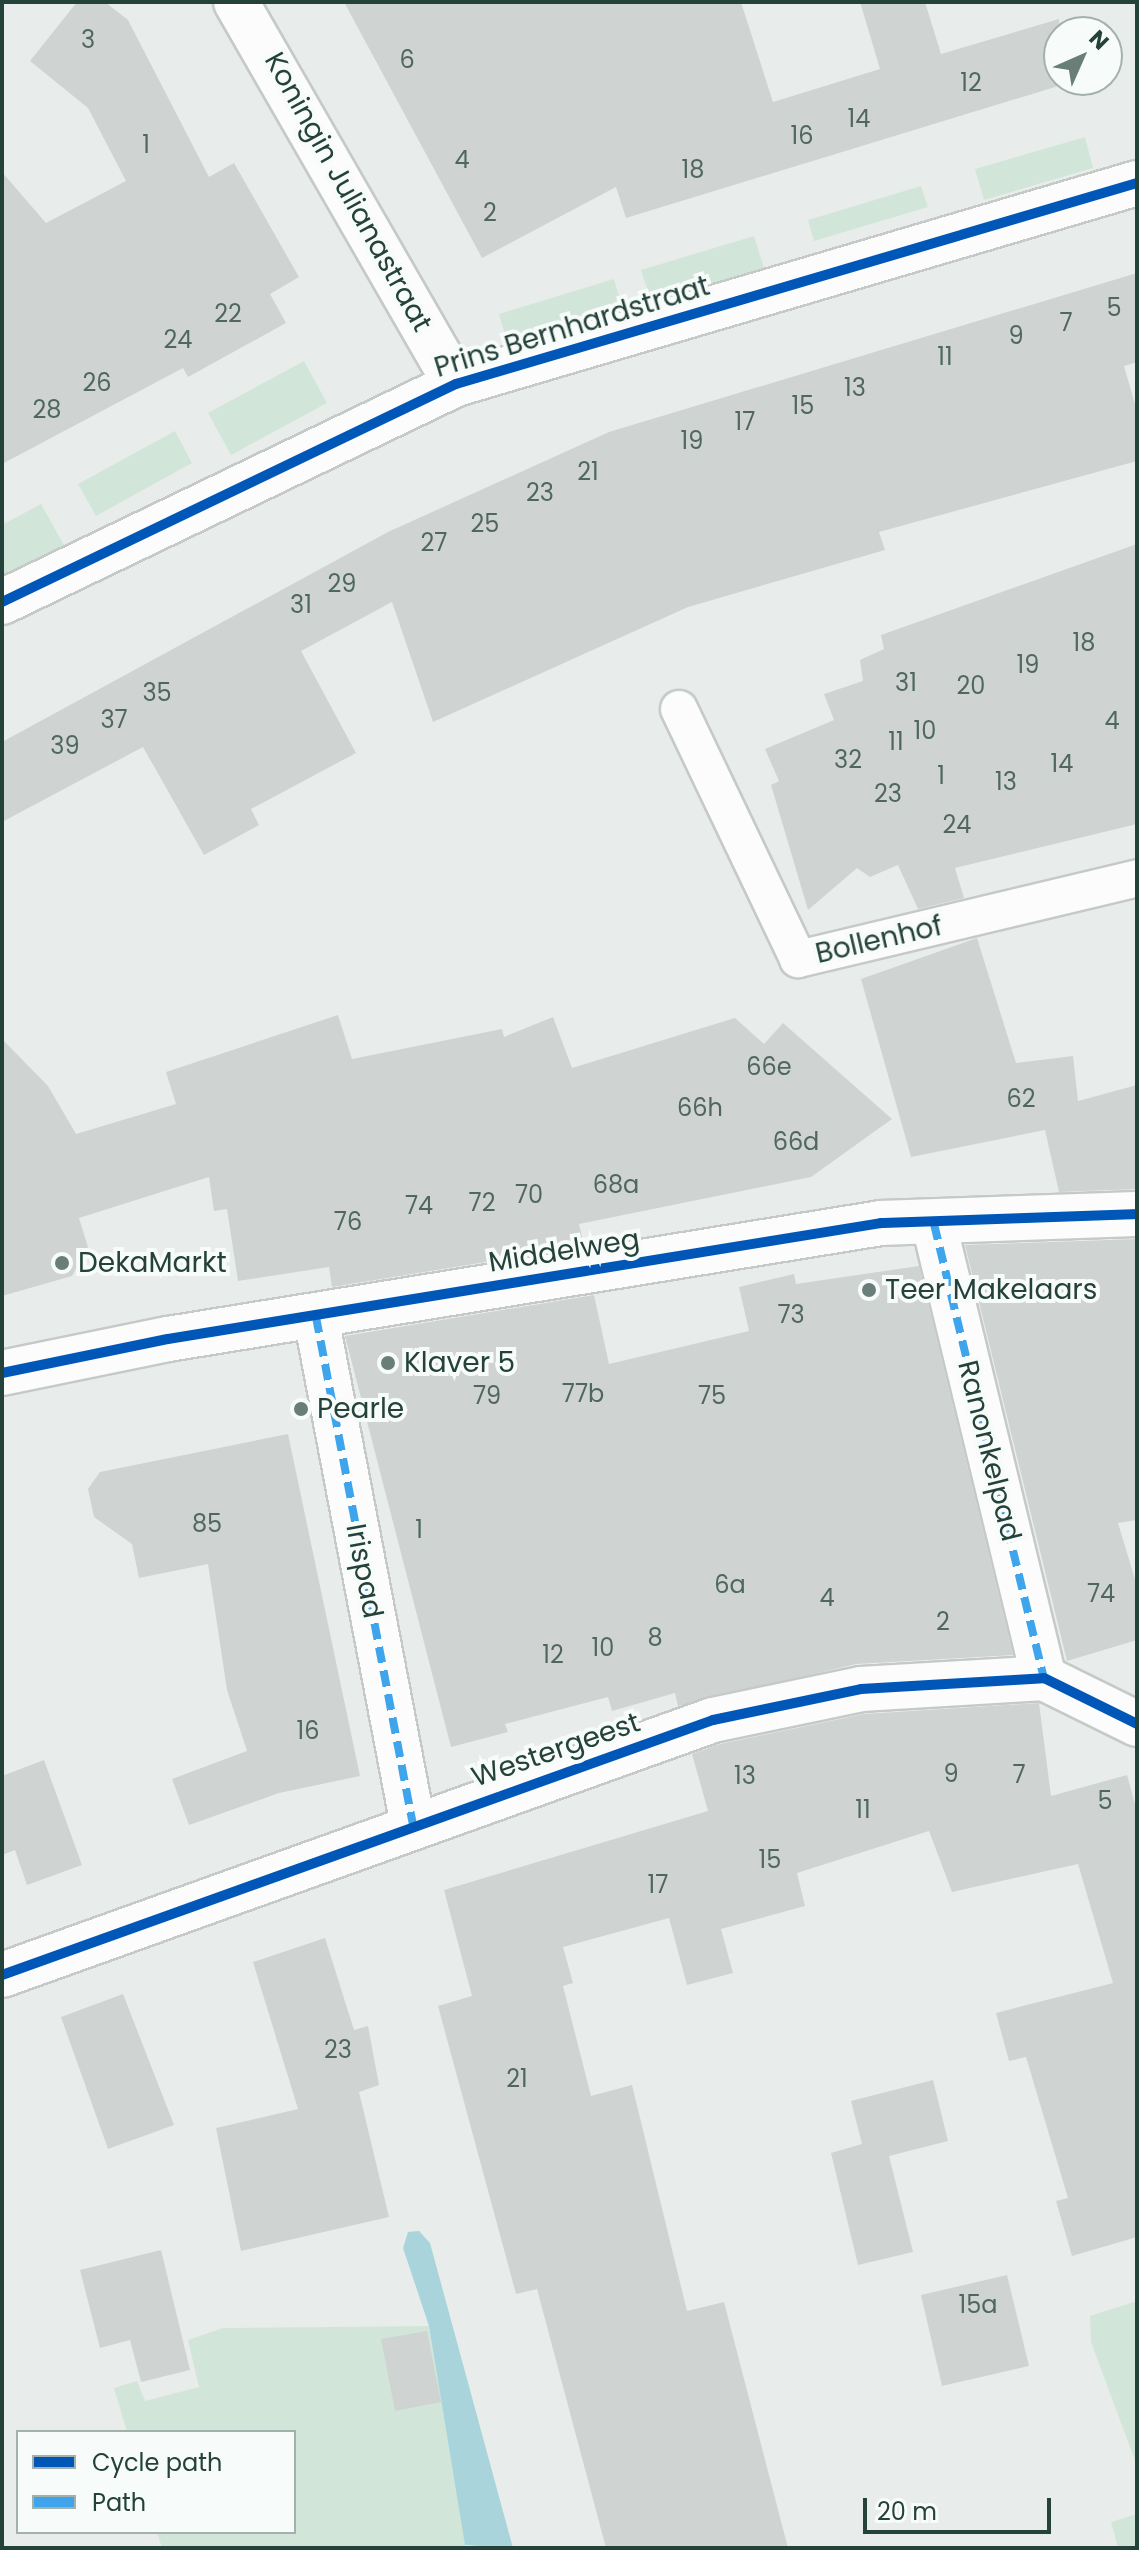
<!DOCTYPE html>
<style>
body{margin:0}
#map{position:relative;width:1139px;height:2550px;overflow:hidden;background:#e8edeb;font-family:Poppins,sans-serif}
div>[style]{position:absolute}
[style*='--x']{left:calc(var(--x)*1px);top:calc(var(--y)*1px);width:calc(var(--w)*1px);rotate:calc(var(--a)*1deg)}
.green>*{inset:0;background:#d1e6d8}
.water>*{inset:0;background:#a9d4db}
.building>*{inset:0;background:#cfd4d2}
.roads{filter:drop-shadow(2px 0 #c5cac8) drop-shadow(-2px 0 #c5cac8) drop-shadow(0 2px #c5cac8) drop-shadow(0 -2px #c5cac8)}
.service>*{height:36px;margin:-18px;padding:0 18px;transform-origin:18px;border-radius:18px;background:#fcfcfc}
.pedestrian>*{height:44px;margin:-22px;padding:0 22px;transform-origin:22px;border-radius:22px;background:#fcfcfc}
.minor>*{height:44px;margin:-22px;padding:0 22px;transform-origin:22px;border-radius:22px;background:#fcfcfc}
.quiet>*{height:8px;margin-top:-4px;transform-origin:0;background:repeating-linear-gradient(90deg,#3ea4ec 0 16px,transparent 0 24px)}
.cycleway>*{height:10px;margin:-5px;padding:0 5px;transform-origin:5px;border-radius:5px;background:#0057b8}
.dots>*{width:22px;height:22px;translate:-50% -50%;box-sizing:border-box;border:4px solid #f7fbf9;border-radius:50%}
span{translate:-50% -50%;white-space:nowrap;text-align:center;line-height:1.15;-webkit-text-stroke:8px #f7fbf9;paint-order:stroke}
.number-label{font-size:24px;color:#506761}
.number-label span{-webkit-text-stroke-width:0}
.street-label{font-size:28px;color:#24423a}
.poi-label{font-size:28px;color:#24423a}
.left{translate:0 -50%;text-align:left}
.frame{position:absolute;inset:0;border:4px solid #24423a;pointer-events:none}
.legend{position:absolute;left:16px;top:2430px;width:280px;height:104px;box-sizing:border-box;background:#f7fbf9;border:2px solid #a3b1ad;margin:0;padding:10px 14px;list-style:none;font-size:24px;color:#24423a}
.legend li{display:flex;align-items:center;gap:16px;height:40px}
.legend b{width:40px;border:2px solid #a3b1ad}
.north{position:absolute;left:1043px;top:16px;width:80px;height:80px;box-sizing:border-box;background:#f7fbf9;border:2px solid #a3b1ad;border-radius:50%;rotate:45deg;font-size:22px;font-weight:700;line-height:32px;text-align:center;color:#24423a}
.north::after{content:'';display:block;margin:auto;width:28px;height:36px;background:#697e78;clip-path:polygon(50% 0,100% 100%,50% 72%,0 100%)}
.scale{position:absolute;left:863px;top:2498px;width:188px;height:36px;box-sizing:border-box;border:4px solid #24423a;border-top:0;padding-left:10px;font-size:24px;line-height:28px;white-space:nowrap;color:#24423a;-webkit-text-stroke:6px #f7fbf9;paint-order:stroke}
</style>
<div id="map">
<div class="green">
<div style="clip-path:polygon(1085px 137px,1093px 168px,984px 200px,975px 169px)"></div>
<div style="clip-path:polygon(921px 186px,928px 207px,814px 241px,808px 220px)"></div>
<div style="clip-path:polygon(754px 236px,764px 268px,651px 301px,641px 270px)"></div>
<div style="clip-path:polygon(614px 279px,623px 310px,508px 345px,499px 314px)"></div>
<div style="clip-path:polygon(304px 361px,327px 403px,231px 455px,208px 413px)"></div>
<div style="clip-path:polygon(175px 431px,192px 463px,96px 516px,78px 484px)"></div>
<div style="clip-path:polygon(41px 504px,64px 545px,2px 580px,2px 525px)"></div>
<div style="clip-path:polygon(1137px 2301px,1137px 2466px,1091px 2342px,1090px 2316px)"></div>
<div style="clip-path:polygon(429px 2326px,466px 2548px,162px 2548px,157px 2532px,294px 2532px,294px 2432px,127px 2432px,114px 2388px,137px 2381px,145px 2401px,199px 2387px,188px 2340px,223px 2328px)"></div>
<div style="clip-path:polygon(1137px 2514px,1137px 2548px,1118px 2548px,1111px 2522px)"></div>
</div>
<div class="water">
<div style="clip-path:polygon(419px 2231px,430px 2243px,513px 2548px,465px 2545px,429px 2326px,403px 2248px,408px 2232px)"></div>
</div>
<div class="building">
<div style="clip-path:polygon(77px 2px,105px 2px,128px 20px,209px 177px,234px 163px,299px 277px,270px 294px,286px 323px,188px 377px,183px 368px,2px 464px,2px 172px,46px 223px,126px 181px,88px 108px,30px 61px)"></div>
<div style="clip-path:polygon(344px 2px,741px 2px,773px 102px,880px 69px,860px 2px,925px 2px,941px 54px,1059px 19px,1059px 80px,1078px 80px,626px 218px,616px 187px,482px 258px)"></div>
<div style="clip-path:polygon(1137px 273px,1137px 362px,1124px 366px,1137px 411px,1137px 461px,879px 532px,885px 550px,688px 607px,433px 722px,392px 602px,301px 651px,356px 753px,251px 809px,259px 825px,204px 855px,143px 747px,2px 822px,2px 742px,388px 532px,609px 432px)"></div>
<div style="clip-path:polygon(1137px 544px,1137px 824px,955px 868px,964px 898px,918px 909px,898px 865px,870px 877px,857px 868px,808px 910px,771px 785px,779px 781px,765px 749px,834px 720px,824px 694px,863px 681px,860px 660px,884px 649px,881px 635px)"></div>
<div style="clip-path:polygon(977px 938px,1016px 1063px,1073px 1056px,1078px 1101px,1137px 1085px,1137px 1189px,1059px 1192px,1045px 1130px,911px 1157px,861px 979px)"></div>
<div style="clip-path:polygon(338px 1015px,352px 1059px,502px 1029px,504px 1037px,553px 1017px,572px 1068px,735px 1018px,764px 1044px,783px 1023px,892px 1119px,811px 1177px,579px 1224px,584px 1246px,332px 1287px,329px 1267px,238px 1281px,227px 1209px,214px 1211px,209px 1177px,79px 1218px,88px 1247px,72px 1276px,2px 1296px,2px 1039px,48px 1086px,76px 1134px,176px 1104px,166px 1072px)"></div>
<div style="clip-path:polygon(1137px 1239px,1137px 1520px,1118px 1523px,1137px 1586px,1137px 1640px,1067px 1661px,965px 1245px)"></div>
<div style="clip-path:polygon(919px 1266px,1013px 1655px,856px 1664px,678px 1706px,675px 1693px,612px 1711px,608px 1697px,505px 1724px,508px 1732px,451px 1747px,345px 1336px,594px 1295px,609px 1364px,749px 1331px,739px 1287px,794px 1274px,796px 1284px)"></div>
<div style="clip-path:polygon(288px 1434px,360px 1776px,279px 1793px,189px 1825px,172px 1779px,247px 1751px,227px 1690px,208px 1564px,139px 1578px,132px 1544px,94px 1517px,88px 1489px,100px 1472px)"></div>
<div style="clip-path:polygon(1039px 1703px,1051px 1796px,1127px 1775px,1137px 1811px,1137px 2237px,1072px 2256px,1056px 2201px,1068px 2198px,1026px 2057px,1009px 2061px,996px 2013px,1113px 1983px,1078px 1864px,952px 1892px,929px 1831px,797px 1873px,805px 1906px,721px 1929px,733px 1973px,687px 1985px,669px 1918px,563px 1947px,573px 1983px,563px 1986px,591px 2096px,632px 2085px,687px 2311px,724px 2302px,788px 2548px,606px 2548px,537px 2289px,516px 2294px,438px 2006px,472px 1996px,444px 1890px,708px 1811px,692px 1754px,720px 1744px,864px 1714px)"></div>
<div style="clip-path:polygon(44px 1760px,82px 1865px,27px 1885px,15px 1850px,2px 1855px,2px 1776px)"></div>
<div style="clip-path:polygon(325px 1938px,354px 2030px,368px 2026px,379px 2085px,359px 2092px,389px 2217px,241px 2251px,216px 2128px,298px 2109px,253px 1962px)"></div>
<div style="clip-path:polygon(123px 1994px,174px 2125px,108px 2149px,61px 2017px)"></div>
<div style="clip-path:polygon(933px 2080px,948px 2141px,889px 2156px,913px 2252px,858px 2265px,831px 2153px,862px 2144px,851px 2101px)"></div>
<div style="clip-path:polygon(161px 2250px,190px 2370px,141px 2382px,130px 2340px,100px 2348px,80px 2270px)"></div>
<div style="clip-path:polygon(1007px 2275px,1029px 2366px,942px 2386px,921px 2295px)"></div>
<div style="clip-path:polygon(427px 2331px,441px 2402px,395px 2411px,381px 2339px)"></div>
</div>
<div class="roads">
<div class="service">
<div style="--x:679;--y:709;--w:277;--a:64.5"></div>
<div style="--x:798;--y:959;--w:349;--a:-13.4"></div>
</div>
<div class="pedestrian">
<div style="--x:934;--y:1224;--w:467;--a:76.4"></div>
<div style="--x:316;--y:1317;--w:517;--a:79.19"></div>
</div>
<div class="minor">
<div style="--x:236;--y:2;--w:441;--a:60.1"></div>
<div style="--x:2;--y:602;--w:504;--a:-25.65"></div>
<div style="--x:456;--y:384;--w:710;--a:-16.44"></div>
<div style="--x:2;--y:1373;--w:169;--a:-11.6"></div>
<div style="--x:168;--y:1339;--w:722;--a:-9.24"></div>
<div style="--x:881;--y:1223;--w:256;--a:-2"></div>
<div style="--x:2;--y:1975;--w:755;--a:-19.73"></div>
<div style="--x:713;--y:1720;--w:151;--a:-11.8"></div>
<div style="--x:861;--y:1689;--w:183;--a:-3.4"></div>
<div style="--x:1044;--y:1678;--w:104;--a:26.3"></div>
</div>
</div>
<div class="quiet">
<div style="--x:934;--y:1224;--w:467;--a:76.4"></div>
<div style="--x:316;--y:1317;--w:517;--a:79.19"></div>
</div>
<div class="cycleway">
<div style="--x:2;--y:602;--w:504;--a:-25.65"></div>
<div style="--x:456;--y:384;--w:710;--a:-16.44"></div>
<div style="--x:2;--y:1373;--w:169;--a:-11.6"></div>
<div style="--x:168;--y:1339;--w:722;--a:-9.24"></div>
<div style="--x:881;--y:1223;--w:256;--a:-2"></div>
<div style="--x:2;--y:1975;--w:755;--a:-19.73"></div>
<div style="--x:713;--y:1720;--w:151;--a:-11.8"></div>
<div style="--x:861;--y:1689;--w:183;--a:-3.4"></div>
<div style="--x:1044;--y:1678;--w:104;--a:26.3"></div>
</div>
<div class="dots">
<div style="left:62px;top:1263px;background:#697e78"></div>
<div style="left:869px;top:1290px;background:#697e78"></div>
<div style="left:388px;top:1363px;background:#697e78"></div>
<div style="left:301px;top:1409px;background:#697e78"></div>
</div>
<div class="number-label">
<span style="left:88px;top:40px">3</span>
<span style="left:407px;top:60px">6</span>
<span style="left:971px;top:83px">12</span>
<span style="left:859px;top:119px">14</span>
<span style="left:802px;top:136px">16</span>
<span style="left:146px;top:145px">1</span>
<span style="left:462px;top:160px">4</span>
<span style="left:693px;top:170px">18</span>
<span style="left:490px;top:213px">2</span>
<span style="left:1114px;top:308px">5</span>
<span style="left:228px;top:314px">22</span>
<span style="left:1066px;top:323px">7</span>
<span style="left:1016px;top:336px">9</span>
<span style="left:178px;top:340px">24</span>
<span style="left:945px;top:357px">11</span>
<span style="left:97px;top:383px">26</span>
<span style="left:855px;top:388px">13</span>
<span style="left:803px;top:406px">15</span>
<span style="left:47px;top:410px">28</span>
<span style="left:745px;top:422px">17</span>
<span style="left:692px;top:441px">19</span>
<span style="left:588px;top:472px">21</span>
<span style="left:540px;top:493px">23</span>
<span style="left:485px;top:524px">25</span>
<span style="left:434px;top:543px">27</span>
<span style="left:342px;top:584px">29</span>
<span style="left:301px;top:605px">31</span>
<span style="left:1084px;top:643px">18</span>
<span style="left:1028px;top:665px">19</span>
<span style="left:906px;top:683px">31</span>
<span style="left:971px;top:686px">20</span>
<span style="left:157px;top:693px">35</span>
<span style="left:114px;top:720px">37</span>
<span style="left:1112px;top:721px">4</span>
<span style="left:925px;top:731px">10</span>
<span style="left:896px;top:742px">11</span>
<span style="left:65px;top:746px">39</span>
<span style="left:848px;top:760px">32</span>
<span style="left:1062px;top:764px">14</span>
<span style="left:941px;top:776px">1</span>
<span style="left:1006px;top:782px">13</span>
<span style="left:888px;top:794px">23</span>
<span style="left:957px;top:825px">24</span>
<span style="left:769px;top:1067px">66e</span>
<span style="left:1021px;top:1099px">62</span>
<span style="left:700px;top:1108px">66h</span>
<span style="left:796px;top:1142px">66d</span>
<span style="left:616px;top:1185px">68a</span>
<span style="left:529px;top:1195px">70</span>
<span style="left:482px;top:1203px">72</span>
<span style="left:419px;top:1206px">74</span>
<span style="left:348px;top:1222px">76</span>
<span style="left:791px;top:1315px">73</span>
<span style="left:583px;top:1394px">77b</span>
<span style="left:487px;top:1396px">79</span>
<span style="left:712px;top:1396px">75</span>
<span style="left:207px;top:1524px">85</span>
<span style="left:419px;top:1530px">1</span>
<span style="left:730px;top:1585px">6a</span>
<span style="left:1101px;top:1594px">74</span>
<span style="left:827px;top:1598px">4</span>
<span style="left:943px;top:1622px">2</span>
<span style="left:655px;top:1638px">8</span>
<span style="left:603px;top:1648px">10</span>
<span style="left:553px;top:1655px">12</span>
<span style="left:308px;top:1731px">16</span>
<span style="left:951px;top:1774px">9</span>
<span style="left:1019px;top:1775px">7</span>
<span style="left:745px;top:1776px">13</span>
<span style="left:1105px;top:1801px">5</span>
<span style="left:863px;top:1810px">11</span>
<span style="left:770px;top:1860px">15</span>
<span style="left:658px;top:1885px">17</span>
<span style="left:338px;top:2050px">23</span>
<span style="left:517px;top:2079px">21</span>
<span style="left:978px;top:2305px">15a</span>
</div>
<div class="street-label">
<span style="left:348px;top:192px;rotate:61deg">Koningin Julianastraat</span>
<span style="left:572px;top:327px;rotate:-17deg">Prins Bernhardstraat</span>
<span style="left:879px;top:940px;rotate:-13deg">Bollenhof</span>
<span style="left:564px;top:1251px;rotate:-9deg">Middelweg</span>
<span style="left:989px;top:1451px;rotate:76deg">Ranonkelpad</span>
<span style="left:364px;top:1571px;rotate:79deg">Irispad</span>
<span style="left:556px;top:1750px;rotate:-19deg">Westergeest</span>
</div>
<div class="poi-label">
<span class="left" style="left:78px;top:1263px">DekaMarkt</span>
<span class="left" style="left:885px;top:1290px">Teer Makelaars</span>
<span class="left" style="left:404px;top:1363px">Klaver 5</span>
<span class="left" style="left:317px;top:1409px">Pearle</span>
</div>
<div class="frame"></div>
<ul class="legend">
<li><b style="height:10px;background:#0057b8"></b>Cycle path</li>
<li><b style="height:10px;background:#3ea4ec"></b>Path</li>
</ul>
<div class="north">N</div>
<div class="scale">20 m</div>
</div>
